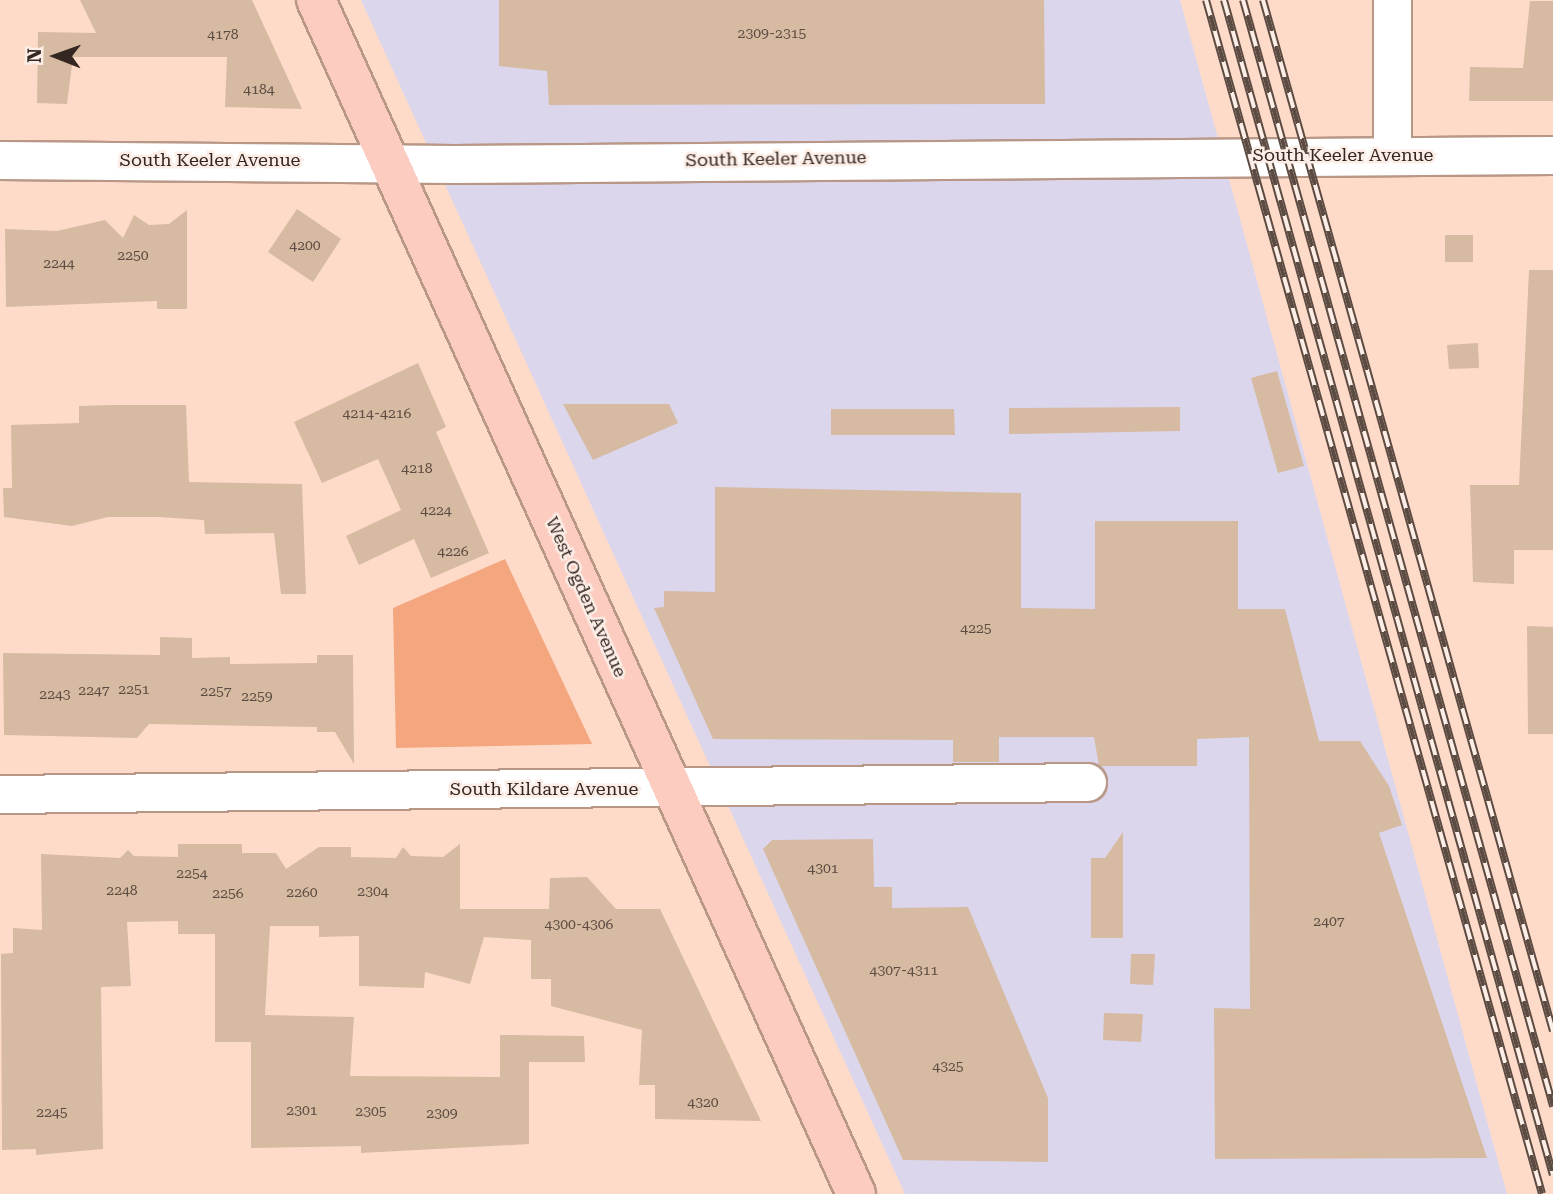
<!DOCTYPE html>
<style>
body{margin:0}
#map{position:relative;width:1553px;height:1194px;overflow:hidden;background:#fedbc9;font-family:"Roboto Serif",serif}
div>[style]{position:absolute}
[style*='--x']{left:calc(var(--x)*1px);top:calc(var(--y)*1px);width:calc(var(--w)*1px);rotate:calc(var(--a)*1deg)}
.industrial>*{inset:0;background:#dbd6ec}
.green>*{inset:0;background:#f4a67e}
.building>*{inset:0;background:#d6baa2}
.roads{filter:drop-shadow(2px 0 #b89787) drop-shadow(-2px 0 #b89787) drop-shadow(0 2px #b89787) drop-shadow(0 -2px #b89787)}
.minor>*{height:37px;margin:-18.5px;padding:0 18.5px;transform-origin:18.5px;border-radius:18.5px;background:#fff}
.major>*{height:38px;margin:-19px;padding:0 19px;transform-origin:19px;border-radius:19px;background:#fdccc0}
.rail>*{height:8px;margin-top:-4px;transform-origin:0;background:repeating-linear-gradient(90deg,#fcede6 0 16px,#5c4b42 0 32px);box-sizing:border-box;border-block:2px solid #5c4b42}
span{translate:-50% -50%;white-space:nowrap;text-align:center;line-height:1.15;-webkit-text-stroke:5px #fcede6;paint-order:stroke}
.number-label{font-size:14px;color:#5c4c41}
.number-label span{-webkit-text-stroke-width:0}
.street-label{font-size:18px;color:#342721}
.north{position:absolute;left:21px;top:21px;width:70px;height:70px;-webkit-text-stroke:5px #fcede6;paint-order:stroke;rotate:271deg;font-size:19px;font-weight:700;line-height:28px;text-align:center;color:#342721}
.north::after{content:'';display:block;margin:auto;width:24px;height:32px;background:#342721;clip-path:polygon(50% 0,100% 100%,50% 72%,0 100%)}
</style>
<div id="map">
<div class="industrial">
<div style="clip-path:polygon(361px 0,1180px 0,1507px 1194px,905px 1194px)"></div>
</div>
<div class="green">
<div style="clip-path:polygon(505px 559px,592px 744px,396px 748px,393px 608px)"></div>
</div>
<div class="building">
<div style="clip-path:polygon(80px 0,252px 0,302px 109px,225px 107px,227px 57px,73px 57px,67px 104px,37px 103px,38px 32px,96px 33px)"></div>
<div style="clip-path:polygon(499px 0,1044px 0,1045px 104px,549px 105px,547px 71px,499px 66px)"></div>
<div style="clip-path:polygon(1530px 1px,1553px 1px,1553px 101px,1469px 101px,1470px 67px,1523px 68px)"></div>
<div style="clip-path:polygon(297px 209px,341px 239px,313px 282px,268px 252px)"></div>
<div style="clip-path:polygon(187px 210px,187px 309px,157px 309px,157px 301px,6px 307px,5px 229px,57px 231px,105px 220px,123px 238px,134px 215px,149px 225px,169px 224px)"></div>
<div style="clip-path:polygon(1445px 235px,1473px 235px,1473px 262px,1445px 262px)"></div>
<div style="clip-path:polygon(1529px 270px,1553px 270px,1553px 550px,1514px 550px,1514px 584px,1473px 582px,1470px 485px,1519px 485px)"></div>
<div style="clip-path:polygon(1478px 343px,1479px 368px,1449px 369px,1447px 345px)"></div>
<div style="clip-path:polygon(418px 363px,446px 427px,436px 432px,489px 553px,431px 578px,414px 539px,359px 565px,346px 536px,401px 510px,378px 459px,322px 483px,294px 422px)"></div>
<div style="clip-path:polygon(1277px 371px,1304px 466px,1278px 473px,1251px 378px)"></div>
<div style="clip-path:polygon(563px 404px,669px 404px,678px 423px,593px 460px)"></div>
<div style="clip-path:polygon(111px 405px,186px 405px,189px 482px,302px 484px,306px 594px,281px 594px,274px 533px,205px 534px,204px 520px,159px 517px,108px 517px,72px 526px,4px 517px,3px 488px,12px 488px,11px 425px,79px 423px,79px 406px)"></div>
<div style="clip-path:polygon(1180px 407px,1180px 431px,1009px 434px,1009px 408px)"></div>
<div style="clip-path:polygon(831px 409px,954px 409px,955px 435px,831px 435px)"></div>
<div style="clip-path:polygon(715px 487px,1021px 493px,1021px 608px,1095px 609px,1095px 521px,1238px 521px,1238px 609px,1285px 609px,1319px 741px,1360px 741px,1389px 786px,1402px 825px,1379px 833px,1487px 1158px,1215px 1159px,1214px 1008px,1250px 1009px,1249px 737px,1197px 739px,1197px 766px,1099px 766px,1094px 737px,999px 737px,999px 762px,953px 762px,953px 740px,713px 739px,654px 608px,664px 607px,664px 591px,715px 592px)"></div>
<div style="clip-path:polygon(1527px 626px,1553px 627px,1553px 734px,1528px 734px)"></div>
<div style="clip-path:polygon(160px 637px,192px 638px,192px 658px,230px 657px,230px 664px,317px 663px,317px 655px,353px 655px,354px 764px,335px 732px,317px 732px,317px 727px,149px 724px,137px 738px,4px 735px,3px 653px,160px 655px)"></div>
<div style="clip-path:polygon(1123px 832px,1123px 938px,1091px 938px,1091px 858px,1105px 858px)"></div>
<div style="clip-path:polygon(873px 839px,874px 887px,892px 887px,892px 908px,968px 907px,1048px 1098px,1048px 1162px,903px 1160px,763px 849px,772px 840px)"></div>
<div style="clip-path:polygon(178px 844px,242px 844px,242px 853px,276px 853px,286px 869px,319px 847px,351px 847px,351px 857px,396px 858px,403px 847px,411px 856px,443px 857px,460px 844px,460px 909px,549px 909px,550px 878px,587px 877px,616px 909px,660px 909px,761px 1121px,655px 1119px,655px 1085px,639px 1085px,642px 1030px,551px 1006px,551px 979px,531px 979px,531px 940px,484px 937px,470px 984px,425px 972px,424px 988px,359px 986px,359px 936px,319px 937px,319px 926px,270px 926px,265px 1015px,354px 1017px,350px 1076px,500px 1077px,500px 1035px,584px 1036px,585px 1062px,529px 1062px,529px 1144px,361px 1153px,361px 1146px,251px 1148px,251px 1042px,215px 1042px,215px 934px,178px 934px,178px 921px,127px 922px,131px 986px,101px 987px,103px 1149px,36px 1155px,36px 1149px,2px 1150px,1px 954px,13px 953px,13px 928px,42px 930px,41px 854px,120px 858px,128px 850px,134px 856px,178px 857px)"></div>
<div style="clip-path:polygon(1131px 954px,1155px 954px,1153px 985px,1130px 984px)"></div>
<div style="clip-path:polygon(1104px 1013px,1143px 1014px,1141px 1042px,1103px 1040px)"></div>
</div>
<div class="roads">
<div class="minor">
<div style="--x:1392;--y:0;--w:155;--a:90"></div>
<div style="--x:0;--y:160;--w:453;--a:0.5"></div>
<div style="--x:453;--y:164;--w:1100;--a:-0.47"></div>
<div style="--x:0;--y:794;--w:1087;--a:-0.63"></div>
</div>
<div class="major">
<div style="--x:316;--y:0;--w:1310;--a:65.66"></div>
</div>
</div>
<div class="rail">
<div style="--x:1206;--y:0;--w:1240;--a:74.28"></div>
<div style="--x:1224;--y:0;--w:1220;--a:74.36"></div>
<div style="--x:1243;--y:0;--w:1149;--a:74.34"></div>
<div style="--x:1263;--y:0;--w:1071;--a:74.29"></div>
</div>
<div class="number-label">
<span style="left:772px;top:33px">2309-2315</span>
<span style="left:223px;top:34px">4178</span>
<span style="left:259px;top:89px">4184</span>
<span style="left:305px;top:245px">4200</span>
<span style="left:133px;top:255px">2250</span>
<span style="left:59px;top:263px">2244</span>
<span style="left:377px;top:413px">4214-4216</span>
<span style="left:417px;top:468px">4218</span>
<span style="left:436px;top:510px">4224</span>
<span style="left:453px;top:551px">4226</span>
<span style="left:976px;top:628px">4225</span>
<span style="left:134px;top:689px">2251</span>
<span style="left:94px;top:690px">2247</span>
<span style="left:216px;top:691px">2257</span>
<span style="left:55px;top:694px">2243</span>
<span style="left:257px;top:696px">2259</span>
<span style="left:823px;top:868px">4301</span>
<span style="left:192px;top:873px">2254</span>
<span style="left:122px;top:890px">2248</span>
<span style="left:373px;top:891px">2304</span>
<span style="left:302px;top:892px">2260</span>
<span style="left:228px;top:893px">2256</span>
<span style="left:1329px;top:921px">2407</span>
<span style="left:579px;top:924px">4300-4306</span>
<span style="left:904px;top:970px">4307-4311</span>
<span style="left:948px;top:1066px">4325</span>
<span style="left:703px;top:1102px">4320</span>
<span style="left:302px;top:1110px">2301</span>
<span style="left:371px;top:1111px">2305</span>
<span style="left:52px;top:1112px">2245</span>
<span style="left:442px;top:1113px">2309</span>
</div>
<div class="street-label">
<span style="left:1343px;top:155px">South Keeler Avenue</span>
<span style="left:776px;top:159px;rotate:-1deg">South Keeler Avenue</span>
<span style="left:210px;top:160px">South Keeler Avenue</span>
<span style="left:586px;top:597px;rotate:66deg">West Ogden Avenue</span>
<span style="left:544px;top:789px">South Kildare Avenue</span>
</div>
<div class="north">N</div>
</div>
